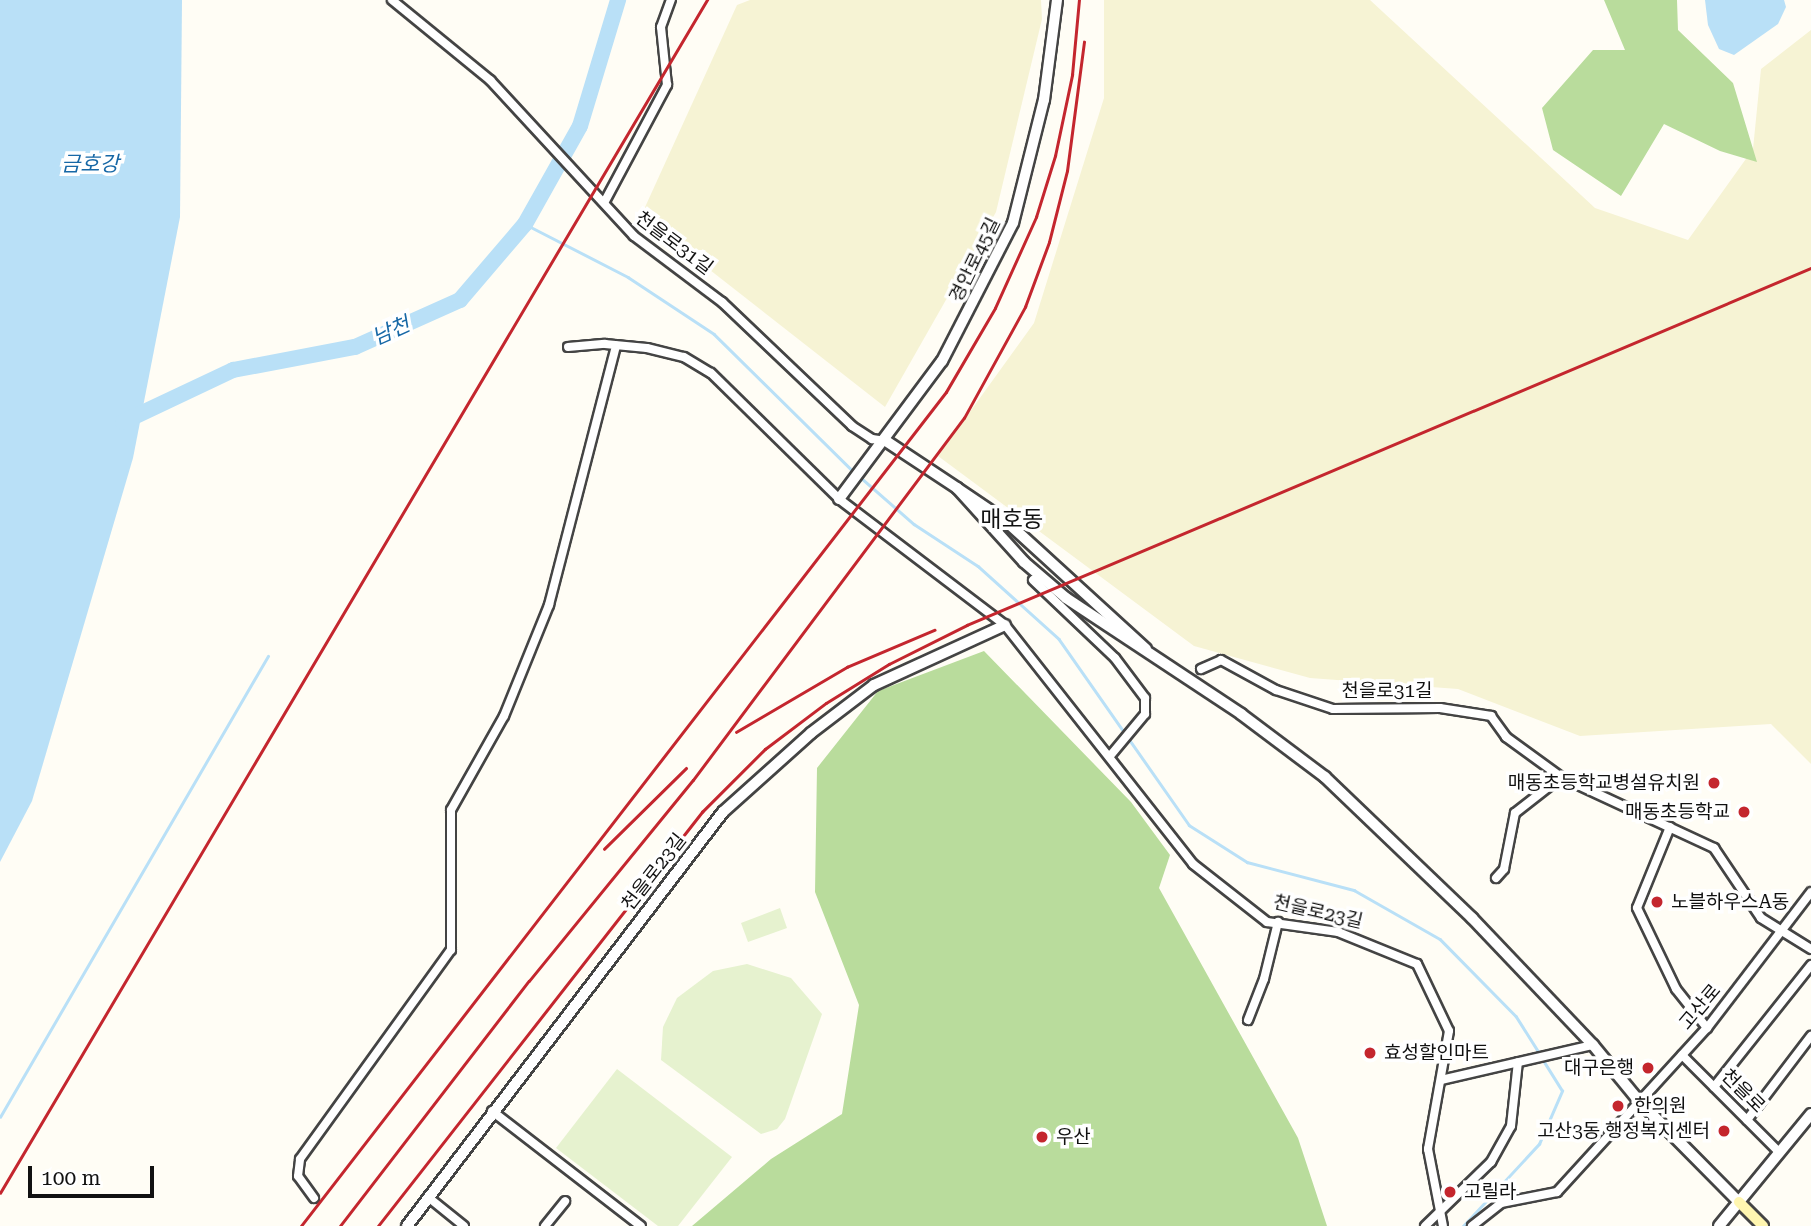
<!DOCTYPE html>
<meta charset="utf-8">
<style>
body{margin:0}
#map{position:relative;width:1811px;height:1226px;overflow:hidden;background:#fffdf5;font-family:"Roboto Serif","Noto Sans KR",serif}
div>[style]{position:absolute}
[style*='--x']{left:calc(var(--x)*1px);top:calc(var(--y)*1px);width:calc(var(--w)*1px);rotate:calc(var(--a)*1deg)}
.farmland>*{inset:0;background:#f6f3d4}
.forest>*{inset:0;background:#b9dc9c}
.pitch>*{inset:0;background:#e6f2cf}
.water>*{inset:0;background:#b9e0f7}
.stream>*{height:2.5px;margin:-1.25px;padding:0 1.25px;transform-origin:1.25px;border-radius:1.25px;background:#b9e0f7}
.river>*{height:16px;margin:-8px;padding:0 8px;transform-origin:8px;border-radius:8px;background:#b9e0f7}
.roads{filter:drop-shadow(2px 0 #444) drop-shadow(-2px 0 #444) drop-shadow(0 2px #444) drop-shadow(0 -2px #444)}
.minor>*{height:8px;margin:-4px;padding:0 4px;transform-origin:4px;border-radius:4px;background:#fff}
.tertiary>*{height:10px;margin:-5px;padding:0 5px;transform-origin:5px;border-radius:5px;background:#fff}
.secondary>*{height:10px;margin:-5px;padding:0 5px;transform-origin:5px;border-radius:5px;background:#fff6b0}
.rail>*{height:2.5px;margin:-1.25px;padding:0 1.25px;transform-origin:1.25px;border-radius:1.25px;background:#c4262e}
.dots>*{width:19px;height:19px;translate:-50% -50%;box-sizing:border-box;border:4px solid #fff;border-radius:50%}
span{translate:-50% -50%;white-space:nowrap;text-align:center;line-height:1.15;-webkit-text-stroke:7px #fff;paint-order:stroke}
.street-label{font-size:19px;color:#111}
.poi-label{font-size:19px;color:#111}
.right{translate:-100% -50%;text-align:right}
.left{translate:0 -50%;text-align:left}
.water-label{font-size:21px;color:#1768a6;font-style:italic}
.quarter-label{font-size:23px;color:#111}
.scale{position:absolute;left:28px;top:1166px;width:126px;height:32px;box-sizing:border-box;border:4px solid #111;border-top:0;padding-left:9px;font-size:21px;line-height:24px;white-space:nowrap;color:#111;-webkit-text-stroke:5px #fff;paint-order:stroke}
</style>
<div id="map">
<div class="farmland">
<div style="clip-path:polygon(750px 0,1041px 0,1042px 19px,996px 212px,885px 407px,641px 216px,737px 5px)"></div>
<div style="clip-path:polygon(1104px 0,1370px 0,1595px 208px,1688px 240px,1753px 149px,1761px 69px,1811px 30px,1811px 764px,1771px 724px,1580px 736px,1458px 689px,1310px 678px,1194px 646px,938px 456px,1034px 323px,1104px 98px)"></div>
</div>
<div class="forest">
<div style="clip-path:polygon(1604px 0,1677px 0,1678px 30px,1733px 83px,1757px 162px,1720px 151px,1664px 124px,1621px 196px,1553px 150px,1542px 108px,1593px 50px,1625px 50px)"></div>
<div style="clip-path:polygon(984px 651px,1131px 802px,1170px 855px,1159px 888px,1298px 1138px,1327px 1226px,692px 1226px,771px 1159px,842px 1114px,859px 1005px,815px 892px,817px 768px,878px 691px)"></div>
</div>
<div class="pitch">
<div style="clip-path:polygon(780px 908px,787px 928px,748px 942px,741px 923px)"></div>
<div style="clip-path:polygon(747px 964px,791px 978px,822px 1014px,785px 1119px,777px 1129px,761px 1134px,661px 1060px,663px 1027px,677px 998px,713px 971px)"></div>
<div style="clip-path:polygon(617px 1069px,732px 1157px,678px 1226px,658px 1226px,556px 1148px)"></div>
</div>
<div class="water">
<div style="clip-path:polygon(0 0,182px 0,180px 217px,133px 458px,32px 801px,0 862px)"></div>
<div style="clip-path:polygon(1705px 0,1784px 0,1786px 7px,1778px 24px,1734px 55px,1719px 49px,1708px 25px)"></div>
</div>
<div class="stream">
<div style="--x:525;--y:224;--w:116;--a:27.2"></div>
<div style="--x:628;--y:277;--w:103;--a:33.5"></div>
<div style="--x:714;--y:334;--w:197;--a:44.6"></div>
<div style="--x:859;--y:476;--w:73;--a:41.1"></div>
<div style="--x:914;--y:524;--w:77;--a:33.3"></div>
<div style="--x:978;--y:566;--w:109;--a:42"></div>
<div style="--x:1059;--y:639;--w:227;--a:55"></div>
<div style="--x:1189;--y:825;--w:69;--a:32.5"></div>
<div style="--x:1247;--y:862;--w:111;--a:14.7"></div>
<div style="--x:1354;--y:890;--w:99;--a:29.7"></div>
<div style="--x:1440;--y:939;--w:108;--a:45.4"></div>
<div style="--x:1516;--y:1016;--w:45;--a:57.7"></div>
<div style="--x:0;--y:1117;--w:533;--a:-59.83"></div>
<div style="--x:1463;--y:1226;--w:112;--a:-47.2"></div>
<div style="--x:1539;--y:1144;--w:58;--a:-66.5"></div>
<div style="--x:1562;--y:1091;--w:36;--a:-122"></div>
</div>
<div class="river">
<div style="--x:123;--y:422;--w:122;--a:-25.3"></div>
<div style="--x:233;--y:370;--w:124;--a:-10.7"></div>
<div style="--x:355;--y:347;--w:115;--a:-24.1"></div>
<div style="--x:460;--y:300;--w:100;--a:-49.5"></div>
<div style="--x:525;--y:224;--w:112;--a:-60.7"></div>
<div style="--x:580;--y:126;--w:132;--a:-73.2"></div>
</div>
<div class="roads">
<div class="minor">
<div style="--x:392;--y:0;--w:127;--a:39.2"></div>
<div style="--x:490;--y:80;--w:212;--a:47.3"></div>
<div style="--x:634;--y:236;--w:110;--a:36.9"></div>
<div style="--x:722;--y:302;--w:180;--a:43.6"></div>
<div style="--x:852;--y:426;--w:24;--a:33"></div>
<div style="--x:872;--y:439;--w:14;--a:8"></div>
<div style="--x:605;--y:201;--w:132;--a:-61.9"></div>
<div style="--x:667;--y:85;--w:58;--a:-95.9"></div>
<div style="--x:661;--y:27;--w:29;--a:-70"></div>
<div style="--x:568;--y:347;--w:37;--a:-5"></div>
<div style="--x:605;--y:344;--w:42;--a:5.4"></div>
<div style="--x:647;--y:348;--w:38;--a:14"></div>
<div style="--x:684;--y:357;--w:31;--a:31"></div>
<div style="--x:711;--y:373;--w:180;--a:44.5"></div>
<div style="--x:839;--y:499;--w:208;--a:37.2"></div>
<div style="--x:1005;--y:625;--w:304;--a:51.8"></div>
<div style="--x:1193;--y:864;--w:94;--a:38.1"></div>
<div style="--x:1267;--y:922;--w:72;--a:8"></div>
<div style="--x:1338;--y:932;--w:85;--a:22.1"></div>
<div style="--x:1417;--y:964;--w:74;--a:64.5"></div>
<div style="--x:1449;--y:1031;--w:120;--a:100.1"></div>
<div style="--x:1428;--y:1149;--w:78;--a:79"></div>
<div style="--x:1033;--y:580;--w:113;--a:43.6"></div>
<div style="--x:1115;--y:658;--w:50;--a:53.1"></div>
<div style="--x:1145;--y:698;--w:16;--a:90"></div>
<div style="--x:1145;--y:714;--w:55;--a:129.8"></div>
<div style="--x:1201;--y:669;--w:22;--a:-24"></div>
<div style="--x:1221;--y:660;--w:63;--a:28.6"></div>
<div style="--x:1276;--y:690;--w:60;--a:18.4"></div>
<div style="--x:1333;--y:709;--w:107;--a:-0.5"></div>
<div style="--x:1440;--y:708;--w:52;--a:8.9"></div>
<div style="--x:1491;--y:716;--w:26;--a:54"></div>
<div style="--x:1506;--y:737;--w:68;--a:36"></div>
<div style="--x:1561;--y:777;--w:169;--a:24.9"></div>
<div style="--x:1714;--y:848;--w:84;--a:56.1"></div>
<div style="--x:1761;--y:918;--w:59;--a:31.8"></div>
<div style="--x:1670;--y:827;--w:87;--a:112.2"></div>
<div style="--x:1637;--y:908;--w:90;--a:64.3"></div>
<div style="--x:1676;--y:989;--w:50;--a:51.5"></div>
<div style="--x:1496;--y:878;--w:12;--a:-48"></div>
<div style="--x:1504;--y:869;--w:57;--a:-78.9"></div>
<div style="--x:1515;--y:813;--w:58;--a:-38"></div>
<div style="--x:1248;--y:1020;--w:44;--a:-68.7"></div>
<div style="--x:1264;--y:979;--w:59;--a:-76.2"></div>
<div style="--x:1682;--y:1055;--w:137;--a:45"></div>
<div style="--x:1441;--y:1080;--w:156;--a:-13"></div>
<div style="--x:1714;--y:1087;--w:156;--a:-51.5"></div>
<div style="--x:492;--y:1111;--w:188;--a:37.7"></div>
<div style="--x:1747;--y:1120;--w:106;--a:-52.7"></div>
<div style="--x:428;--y:1197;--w:46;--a:38.9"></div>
<div style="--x:314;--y:1198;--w:27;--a:-126"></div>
<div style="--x:298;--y:1176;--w:17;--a:-83"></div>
<div style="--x:300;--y:1159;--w:258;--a:-54.2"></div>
<div style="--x:451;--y:950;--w:140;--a:-90"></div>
<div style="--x:451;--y:810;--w:108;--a:-60.6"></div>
<div style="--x:504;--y:716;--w:120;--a:-67.9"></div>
<div style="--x:549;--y:605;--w:268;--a:-75.5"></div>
<div style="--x:545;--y:1226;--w:32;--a:-51"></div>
<div style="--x:1425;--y:1226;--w:92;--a:-44.1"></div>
<div style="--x:1491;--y:1162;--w:41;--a:-60.9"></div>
<div style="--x:1511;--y:1126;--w:64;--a:-83.8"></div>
<div style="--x:1472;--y:1226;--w:37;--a:-38"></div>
<div style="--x:1501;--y:1203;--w:57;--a:-11.1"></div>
<div style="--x:1557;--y:1192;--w:222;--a:-47.6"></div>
<div style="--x:1707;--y:1028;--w:171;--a:-52.6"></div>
</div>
<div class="tertiary">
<div style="--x:886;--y:441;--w:85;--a:33.5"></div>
<div style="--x:839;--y:499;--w:172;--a:-53.3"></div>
<div style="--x:942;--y:361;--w:155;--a:-62.8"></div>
<div style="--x:1013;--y:223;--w:127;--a:-75.9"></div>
<div style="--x:1044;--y:100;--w:101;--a:-82.6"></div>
<div style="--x:1146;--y:649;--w:188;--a:-137.6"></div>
<div style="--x:1007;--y:522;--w:60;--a:-145.8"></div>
<div style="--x:957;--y:488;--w:100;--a:47.8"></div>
<div style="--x:1024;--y:562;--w:55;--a:40.6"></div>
<div style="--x:1066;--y:598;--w:210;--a:33.5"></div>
<div style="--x:1241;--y:714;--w:105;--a:36.9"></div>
<div style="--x:1325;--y:777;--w:204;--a:43.8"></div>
<div style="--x:1472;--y:918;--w:175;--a:46.4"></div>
<div style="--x:1593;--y:1045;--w:72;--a:50.6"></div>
<div style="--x:1639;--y:1101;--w:142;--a:45.3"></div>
<div style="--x:407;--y:1226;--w:521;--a:-52.65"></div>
<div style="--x:723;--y:812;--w:118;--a:-41.9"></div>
<div style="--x:811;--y:733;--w:79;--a:-37.3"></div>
<div style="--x:874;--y:685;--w:144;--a:-24.6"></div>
<div style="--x:1719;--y:1226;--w:145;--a:-50.6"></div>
</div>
<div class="secondary">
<div style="--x:1739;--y:1202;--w:34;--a:45"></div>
</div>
</div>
<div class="rail">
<div style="--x:736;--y:732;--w:129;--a:-30.4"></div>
<div style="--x:847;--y:667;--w:95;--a:-23"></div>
<div style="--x:604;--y:849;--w:115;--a:-44.6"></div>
<div style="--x:0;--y:1193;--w:1387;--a:-59.35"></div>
<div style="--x:301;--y:1226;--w:1054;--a:-52.28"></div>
<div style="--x:946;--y:392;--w:97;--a:-59.7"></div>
<div style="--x:995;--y:308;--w:100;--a:-65.7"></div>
<div style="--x:1036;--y:217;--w:64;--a:-72.7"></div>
<div style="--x:1055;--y:156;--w:83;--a:-78.1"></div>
<div style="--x:1072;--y:75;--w:75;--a:-84.7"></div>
<div style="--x:340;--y:1226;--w:309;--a:-52.4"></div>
<div style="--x:529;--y:981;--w:259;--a:-50.8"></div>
<div style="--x:693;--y:780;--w:452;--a:-53.2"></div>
<div style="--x:964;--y:418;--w:127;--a:-61.2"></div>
<div style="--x:1025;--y:307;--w:69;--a:-69.7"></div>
<div style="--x:1049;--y:242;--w:73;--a:-75.8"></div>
<div style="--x:1067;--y:171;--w:130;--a:-82.5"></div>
<div style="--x:378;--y:1226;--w:526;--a:-51.95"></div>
<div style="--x:702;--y:812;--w:89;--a:-45"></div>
<div style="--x:765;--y:749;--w:76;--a:-37"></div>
<div style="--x:826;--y:703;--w:74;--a:-31.8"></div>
<div style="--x:889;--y:664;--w:87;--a:-26.6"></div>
<div style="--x:967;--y:625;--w:916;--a:-22.93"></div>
</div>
<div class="dots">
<div style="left:1714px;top:783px;background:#c4262e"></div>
<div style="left:1744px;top:812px;background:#c4262e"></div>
<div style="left:1657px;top:902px;background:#c4262e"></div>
<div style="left:1370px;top:1053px;background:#c4262e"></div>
<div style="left:1648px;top:1068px;background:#c4262e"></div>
<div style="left:1618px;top:1106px;background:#c4262e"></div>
<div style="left:1724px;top:1131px;background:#c4262e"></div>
<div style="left:1042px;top:1137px;background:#c4262e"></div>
<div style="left:1450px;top:1192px;background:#c4262e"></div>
</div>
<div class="street-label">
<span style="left:674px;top:243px;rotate:37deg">천을로31길</span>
<span style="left:975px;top:260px;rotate:-64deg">경안로45길</span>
<span style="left:1387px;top:691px">천을로31길</span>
<span style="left:654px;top:872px;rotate:-52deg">천을로23길</span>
<span style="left:1318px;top:912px;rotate:13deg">천을로23길</span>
<span style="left:1700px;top:1007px;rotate:-50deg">고산로</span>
<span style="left:1743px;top:1091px;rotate:45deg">천을로</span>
</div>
<div class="poi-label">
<span class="right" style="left:1700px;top:783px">매동초등학교병설유치원</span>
<span class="right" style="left:1730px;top:812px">매동초등학교</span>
<span class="left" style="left:1671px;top:902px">노블하우스A동</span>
<span class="left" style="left:1384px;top:1053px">효성할인마트</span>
<span class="right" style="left:1634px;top:1068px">대구은행</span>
<span class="left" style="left:1634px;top:1106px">한의원</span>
<span class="right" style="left:1710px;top:1131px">고산3동 행정복지센터</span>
<span class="left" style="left:1056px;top:1137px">우산</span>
<span class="left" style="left:1464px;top:1192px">고릴라</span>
</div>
<div class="water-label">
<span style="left:90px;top:164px">금호강</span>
<span style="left:391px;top:331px;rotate:-24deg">남천</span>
</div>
<div class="quarter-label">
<span style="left:1012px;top:520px">매호동</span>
</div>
<div class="scale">100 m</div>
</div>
